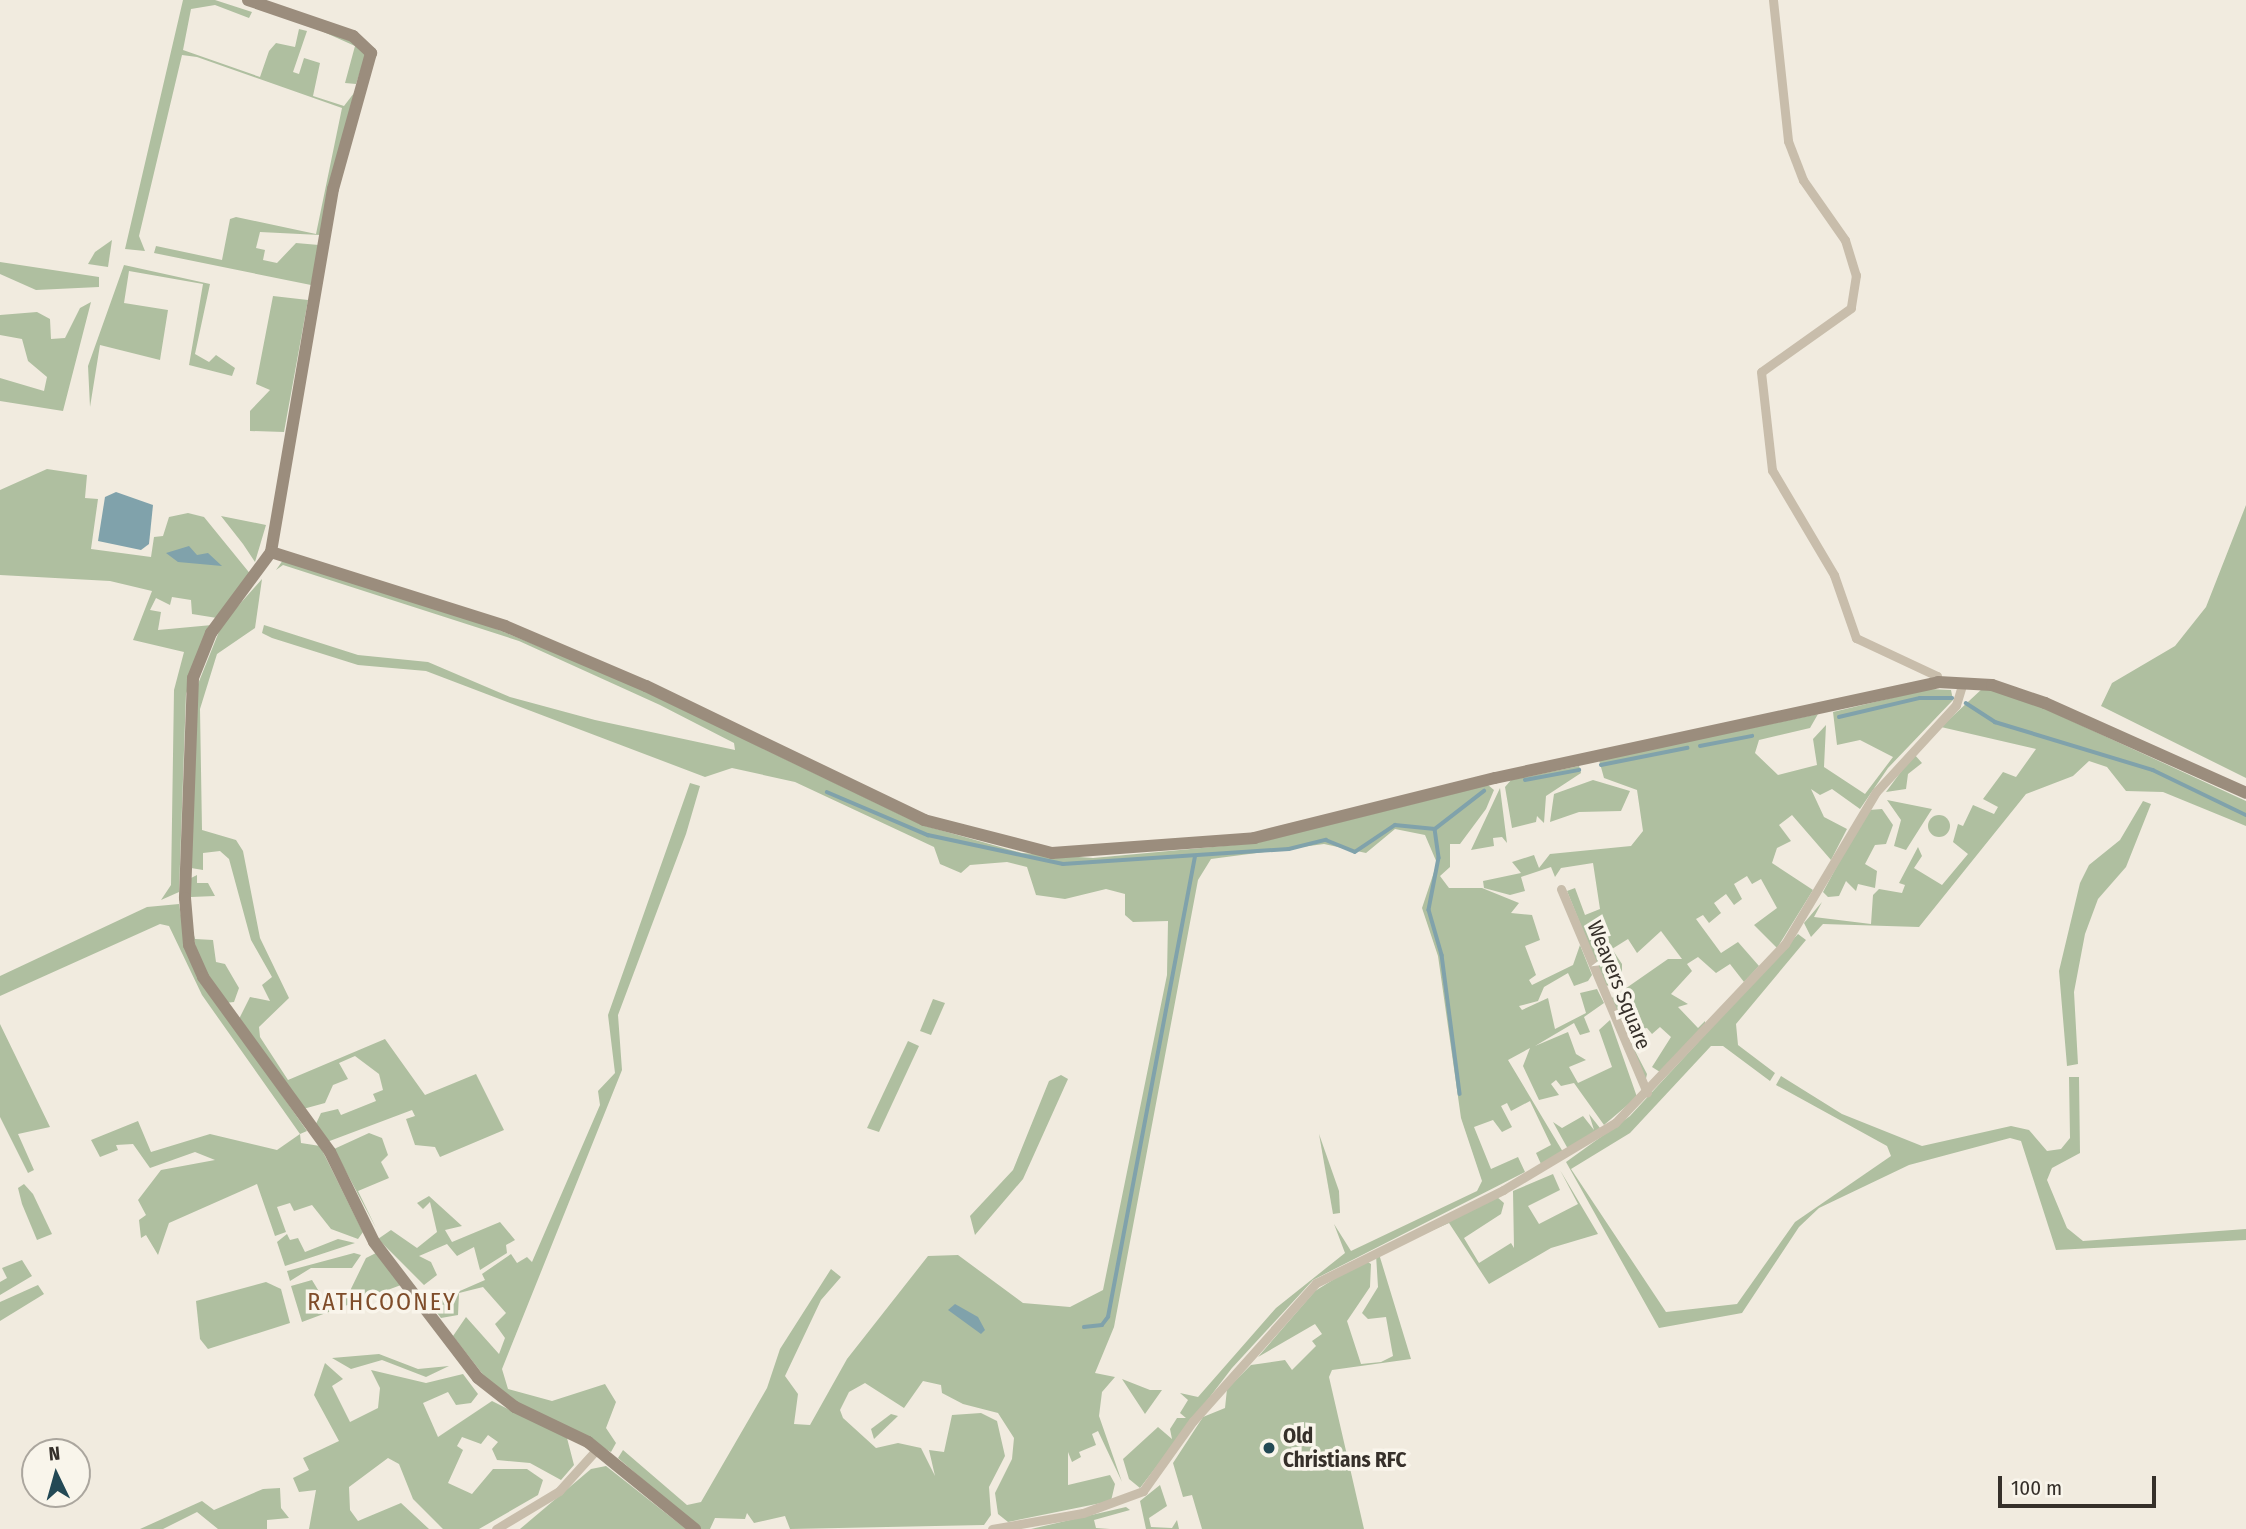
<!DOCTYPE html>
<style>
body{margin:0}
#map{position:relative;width:2246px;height:1529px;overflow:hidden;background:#f1ebdf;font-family:"Fira Sans Condensed",sans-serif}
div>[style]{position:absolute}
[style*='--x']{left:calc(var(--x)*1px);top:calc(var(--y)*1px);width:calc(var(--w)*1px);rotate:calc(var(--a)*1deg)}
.green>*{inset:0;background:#afbfa0}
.round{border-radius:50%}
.water>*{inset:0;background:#80a2ab}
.stream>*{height:3.5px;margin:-1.75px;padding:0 1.75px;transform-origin:1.75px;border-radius:1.75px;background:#80a2ab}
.street>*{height:9px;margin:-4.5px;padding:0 4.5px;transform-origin:4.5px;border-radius:4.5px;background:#c8bdab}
.secondary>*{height:12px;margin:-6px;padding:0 6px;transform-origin:6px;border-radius:6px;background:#9b8d7d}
.dots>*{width:19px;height:19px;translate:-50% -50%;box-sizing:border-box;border:4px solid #f9f5eb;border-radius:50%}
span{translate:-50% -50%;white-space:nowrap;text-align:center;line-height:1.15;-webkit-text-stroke:7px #f9f5eb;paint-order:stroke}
.street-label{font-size:21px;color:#36302a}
.poi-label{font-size:21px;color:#36302a;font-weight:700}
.left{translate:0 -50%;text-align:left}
.quarter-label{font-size:24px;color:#7f4d2a;letter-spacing:2px}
.north{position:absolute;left:21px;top:1438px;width:70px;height:70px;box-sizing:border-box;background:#f9f5eb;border:2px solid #aba69e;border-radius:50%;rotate:355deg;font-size:19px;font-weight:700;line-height:28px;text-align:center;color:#36302a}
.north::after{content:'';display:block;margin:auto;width:24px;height:32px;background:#234955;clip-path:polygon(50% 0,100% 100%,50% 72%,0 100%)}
.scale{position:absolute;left:1998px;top:1476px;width:158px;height:32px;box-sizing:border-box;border:4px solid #36302a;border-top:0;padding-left:9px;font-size:21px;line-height:24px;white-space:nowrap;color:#36302a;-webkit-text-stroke:5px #f9f5eb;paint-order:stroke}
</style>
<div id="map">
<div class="green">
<div style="clip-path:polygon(183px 0,215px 0,252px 12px,249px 18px,215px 5px,191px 9px,183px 50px,260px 77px,269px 51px,276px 43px,295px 47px,299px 29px,307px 31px,293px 72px,299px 74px,304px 58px,320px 63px,313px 96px,344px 106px,354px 93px,320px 235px,260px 232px,256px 248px,265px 250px,263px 260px,277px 263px,296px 243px,319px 245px,311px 285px,154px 253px,156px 246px,222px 260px,230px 219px,236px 217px,316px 234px,342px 108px,197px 57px,182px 55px,139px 236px,145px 251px,125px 249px)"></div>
<div style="clip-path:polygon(317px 29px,359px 44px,366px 54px,356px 84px,345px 83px,355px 46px)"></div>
<div style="clip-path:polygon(112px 240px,108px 267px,88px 264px,95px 252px)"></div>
<div style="clip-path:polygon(0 262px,99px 277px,99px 287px,36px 290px,0 274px)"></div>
<div style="clip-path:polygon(124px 265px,210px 284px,195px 354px,209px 362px,216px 355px,235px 368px,232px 376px,189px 365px,203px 284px,129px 271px,124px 303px,168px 310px,160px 360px,100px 345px,90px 407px,88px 366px)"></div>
<div style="clip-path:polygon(273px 296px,308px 300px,284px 432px,250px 431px,250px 411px,270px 390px,256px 384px)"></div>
<div style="clip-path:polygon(91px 302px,63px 411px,0 401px,0 378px,44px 391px,47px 377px,28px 361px,22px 339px,0 335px,0 315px,37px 312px,50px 319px,51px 339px,65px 338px,80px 308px)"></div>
<div style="clip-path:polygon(47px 469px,87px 475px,85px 498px,98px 499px,91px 549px,151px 557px,154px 537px,163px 536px,169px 517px,188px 513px,204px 517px,252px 576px,217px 618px,192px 614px,191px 600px,172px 597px,170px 605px,156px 598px,150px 610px,161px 612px,158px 630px,212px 625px,186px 694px,179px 892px,161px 900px,171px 885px,174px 690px,184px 652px,133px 640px,152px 591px,110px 581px,0 575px,0 490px)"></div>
<div style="clip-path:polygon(2246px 505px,2246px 778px,2101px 706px,2112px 683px,2175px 646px,2206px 607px)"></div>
<div style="clip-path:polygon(221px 516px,266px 525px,255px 562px,243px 544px)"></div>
<div style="clip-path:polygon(283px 560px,484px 624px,617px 678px,922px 825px,1022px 853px,1093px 858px,1256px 843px,1488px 785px,1494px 790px,1486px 809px,1460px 844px,1450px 844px,1450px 867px,1440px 876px,1449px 888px,1482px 888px,1519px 903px,1511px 913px,1532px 915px,1540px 940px,1525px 946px,1536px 975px,1529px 980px,1532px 985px,1573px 965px,1580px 945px,1592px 975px,1588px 981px,1574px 986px,1568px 973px,1544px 987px,1538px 1001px,1519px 1006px,1522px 1010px,1548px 998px,1555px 1029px,1586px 1013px,1580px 993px,1597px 989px,1604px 1003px,1584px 1017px,1590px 1032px,1580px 1035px,1574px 1023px,1535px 1046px,1568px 1032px,1576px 1054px,1586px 1060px,1569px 1067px,1578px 1083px,1612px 1067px,1599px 1030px,1610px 1020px,1637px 1097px,1604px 1125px,1574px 1083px,1561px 1086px,1556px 1080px,1551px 1084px,1559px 1095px,1539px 1100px,1523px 1066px,1530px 1048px,1508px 1060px,1563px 1152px,1541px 1164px,1536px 1153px,1551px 1145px,1530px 1101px,1511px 1111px,1507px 1103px,1501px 1106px,1512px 1127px,1502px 1132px,1493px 1120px,1474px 1127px,1491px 1169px,1518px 1157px,1525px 1172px,1313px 1280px,1232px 1368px,1140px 1488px,1129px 1479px,1123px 1459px,1158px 1427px,1172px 1439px,1170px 1429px,1177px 1418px,1186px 1418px,1180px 1413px,1188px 1400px,1180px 1393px,1198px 1397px,1276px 1308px,1345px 1253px,1334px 1224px,1351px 1251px,1477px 1191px,1482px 1181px,1461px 1118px,1438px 956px,1422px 908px,1437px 863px,1425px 835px,1395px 829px,1366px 853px,1324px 844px,1211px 859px,1198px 880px,1114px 1327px,1095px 1373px,1115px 1377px,1102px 1392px,1099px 1416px,1122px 1482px,1098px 1431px,1092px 1434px,1096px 1445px,1079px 1452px,1081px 1457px,1072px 1462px,1068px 1452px,1068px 1485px,1110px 1475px,1115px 1484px,1111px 1501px,1008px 1522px,998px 1514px,995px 1493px,1012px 1459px,1014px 1438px,998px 1413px,963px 1404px,942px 1393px,941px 1385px,923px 1381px,904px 1408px,865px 1383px,849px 1392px,840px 1410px,843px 1418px,876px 1448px,898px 1443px,921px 1448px,935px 1476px,929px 1450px,944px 1452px,952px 1415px,981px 1413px,997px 1421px,1005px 1456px,989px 1487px,991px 1515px,984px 1525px,790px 1529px,785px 1516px,754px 1523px,747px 1513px,745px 1519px,715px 1518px,710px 1529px,700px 1529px,618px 1458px,623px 1450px,687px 1505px,701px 1502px,767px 1388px,780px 1349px,831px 1269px,841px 1277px,821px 1300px,785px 1376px,798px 1394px,794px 1424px,810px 1425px,847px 1359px,928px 1256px,958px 1255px,1023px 1303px,1070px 1307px,1103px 1290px,1167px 975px,1168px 921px,1133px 922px,1125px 915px,1125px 894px,1106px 889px,1065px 899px,1036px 895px,1027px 867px,1007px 862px,970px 865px,961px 873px,940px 864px,934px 847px,795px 782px,732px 768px,705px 777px,426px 671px,358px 665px,272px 638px,262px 633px,264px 625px,358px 655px,428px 662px,510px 697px,595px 720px,735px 750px,734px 743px,660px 705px,519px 641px,283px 565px,276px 570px)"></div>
<div style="clip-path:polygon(262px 579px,255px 628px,217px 654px,200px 709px,202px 830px,236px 840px,243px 851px,260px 938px,289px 998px,259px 1027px,260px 1037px,288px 1080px,385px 1039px,425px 1095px,476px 1074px,504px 1130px,440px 1157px,435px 1147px,415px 1145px,406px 1119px,415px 1116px,412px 1110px,327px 1142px,315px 1126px,321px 1113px,338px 1109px,341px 1115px,376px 1101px,373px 1094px,383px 1090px,379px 1074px,355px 1056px,339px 1063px,348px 1079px,333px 1085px,325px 1103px,303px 1109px,239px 1019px,250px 997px,270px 1001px,262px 985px,272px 977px,251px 940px,229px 859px,220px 851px,203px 853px,203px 870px,191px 868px,194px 694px,222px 624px)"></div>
<div style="clip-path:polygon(1983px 688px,2011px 693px,2246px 801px,2246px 826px,2163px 792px,2126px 791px,2107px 767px,2089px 761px,2073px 776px,2026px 794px,1919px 927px,1823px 924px,1811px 937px,1804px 923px,1822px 902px,1814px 917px,1871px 924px,1873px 895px,1879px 889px,1902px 893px,1905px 885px,1899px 883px,1918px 847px,1922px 856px,1914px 868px,1942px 885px,1968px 854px,1953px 842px,1958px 824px,1963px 826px,1973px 805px,1994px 814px,1998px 807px,1983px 799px,2003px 772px,2016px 777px,2036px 749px,1941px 727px)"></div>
<div style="clip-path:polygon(1929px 689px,1951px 690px,1953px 700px,1888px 768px,1860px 809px,1832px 789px,1820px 795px,1811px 789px,1824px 817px,1847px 829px,1831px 860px,1792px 815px,1779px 825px,1791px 841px,1777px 848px,1772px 863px,1813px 890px,1777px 948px,1754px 925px,1777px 908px,1761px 879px,1752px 884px,1747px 876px,1734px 884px,1742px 899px,1734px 905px,1726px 894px,1714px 903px,1721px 913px,1709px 923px,1703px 915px,1696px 919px,1721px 953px,1738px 942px,1759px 966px,1744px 982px,1730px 964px,1716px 973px,1698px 957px,1687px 964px,1692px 971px,1671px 994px,1688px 1004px,1678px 1007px,1698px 1028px,1705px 1021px,1705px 1027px,1660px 1072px,1652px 1067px,1671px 1037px,1660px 1027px,1652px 1034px,1647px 1028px,1630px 1031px,1625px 1018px,1619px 1020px,1647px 1074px,1645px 1083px,1609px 1000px,1668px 959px,1682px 959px,1661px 931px,1637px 953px,1628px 939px,1612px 949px,1622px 964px,1622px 979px,1613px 987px,1605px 985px,1567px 891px,1575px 888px,1585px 915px,1600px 909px,1593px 863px,1561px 868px,1555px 877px,1551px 867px,1521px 877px,1525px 891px,1510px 895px,1484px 888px,1483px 881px,1521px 873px,1512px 862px,1534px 855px,1539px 868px,1550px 854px,1631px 846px,1643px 831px,1637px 790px,1604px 778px,1599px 760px,1818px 714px,1810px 728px,1759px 740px,1755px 753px,1778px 775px,1817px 765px,1813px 739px,1826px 725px,1824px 767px,1865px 794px,1893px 757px,1860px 740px,1837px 745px,1833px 712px)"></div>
<div style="clip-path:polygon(1914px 754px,1922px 763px,1908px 774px,1906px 789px,1886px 792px)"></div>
<div style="clip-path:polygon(1579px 766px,1581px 773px,1546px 796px,1544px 823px,1537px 816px,1536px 822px,1512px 828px,1505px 787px,1511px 780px)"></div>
<div style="clip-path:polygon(1593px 780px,1630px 791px,1621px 811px,1579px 812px,1550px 822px,1554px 794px)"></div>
<div style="clip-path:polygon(690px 783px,700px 786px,686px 834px,618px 1015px,622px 1070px,502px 1369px,508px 1389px,552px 1401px,605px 1384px,616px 1402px,606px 1428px,616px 1443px,611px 1452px,495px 1390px,453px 1336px,466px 1317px,499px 1354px,505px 1338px,495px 1324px,506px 1313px,483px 1287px,459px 1293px,458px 1315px,441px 1318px,430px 1304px,485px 1280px,482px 1274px,511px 1254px,517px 1263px,527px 1257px,532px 1262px,600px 1105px,598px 1091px,615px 1073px,608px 1015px)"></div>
<div style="clip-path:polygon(1500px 788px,1507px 843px,1502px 837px,1493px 838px,1494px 846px,1471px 850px)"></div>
<div style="clip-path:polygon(1887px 800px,1932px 809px,1906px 850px,1894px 846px,1901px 820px)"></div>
<div style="clip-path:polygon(2143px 801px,2151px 804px,2126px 867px,2098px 899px,2085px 934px,2074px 992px,2078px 1064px,2067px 1066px,2059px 971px,2080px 883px,2089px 865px,2120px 840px)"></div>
<div style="clip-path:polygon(1882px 809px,1893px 825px,1886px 844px,1875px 845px,1865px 864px,1877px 871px,1875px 888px,1858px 884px,1856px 891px,1846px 881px,1839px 896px,1828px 897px,1823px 892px,1857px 829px,1869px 810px)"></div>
<div class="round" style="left:1928px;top:815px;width:22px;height:22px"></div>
<div style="clip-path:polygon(197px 875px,197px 883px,208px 883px,215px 896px,191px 897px,191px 878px)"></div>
<div style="clip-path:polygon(179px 904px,186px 945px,212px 995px,307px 1131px,300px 1134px,301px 1143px,320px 1146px,363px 1232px,358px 1239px,331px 1229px,312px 1205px,294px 1211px,290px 1203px,277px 1207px,286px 1232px,275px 1236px,257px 1184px,169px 1223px,158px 1255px,146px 1235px,141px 1238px,139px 1220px,146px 1215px,138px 1200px,161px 1170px,215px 1160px,195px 1152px,150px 1168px,133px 1144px,116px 1145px,118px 1150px,100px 1157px,91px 1140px,138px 1121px,151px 1152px,210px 1134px,277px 1150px,300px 1134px,202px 995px,169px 926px,160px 924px,0 996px,0 976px,147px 907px)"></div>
<div style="clip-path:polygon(192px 928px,195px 939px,213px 940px,216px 962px,225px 964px,239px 988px,234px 1002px,225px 1003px,198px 960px)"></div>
<div style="clip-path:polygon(1798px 934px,1806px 940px,1736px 1024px,1738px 1045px,1775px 1073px,1770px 1081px,1723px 1046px,1711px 1046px,1630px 1133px,1571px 1169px,1666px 1312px,1737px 1304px,1795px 1222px,1891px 1156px,1887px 1146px,1776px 1085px,1781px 1076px,1842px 1114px,1922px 1146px,2011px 1126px,2029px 1130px,2047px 1151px,2061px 1149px,2070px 1138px,2069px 1077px,2079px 1077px,2080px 1153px,2052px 1168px,2047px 1180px,2067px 1228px,2083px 1241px,2246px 1229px,2246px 1240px,2056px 1250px,2021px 1141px,2010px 1138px,1909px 1165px,1819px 1208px,1799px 1227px,1742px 1313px,1659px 1328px,1566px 1162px,1630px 1116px)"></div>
<div style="clip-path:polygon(933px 999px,945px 1003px,931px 1035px,920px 1031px)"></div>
<div style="clip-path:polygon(0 1024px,50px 1127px,18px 1134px,34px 1170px,28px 1173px,0 1117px)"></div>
<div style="clip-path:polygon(908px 1041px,919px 1046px,879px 1132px,867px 1128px)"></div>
<div style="clip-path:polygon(1061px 1075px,1068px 1079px,1023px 1179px,975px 1235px,970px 1216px,1013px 1170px,1049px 1081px)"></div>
<div style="clip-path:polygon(1589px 1114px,1600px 1128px,1568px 1149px,1553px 1122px,1562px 1128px,1583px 1116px,1594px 1130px)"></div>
<div style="clip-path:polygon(369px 1133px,382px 1138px,388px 1155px,381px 1162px,389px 1178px,358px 1191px,376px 1228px,334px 1149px)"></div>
<div style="clip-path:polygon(1319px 1134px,1339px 1191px,1340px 1213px,1333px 1214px)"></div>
<div style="clip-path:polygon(1560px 1170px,1598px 1234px,1551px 1248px,1489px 1284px,1449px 1223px,1379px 1254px,1411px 1359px,1332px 1370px,1329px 1377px,1364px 1529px,1202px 1529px,1192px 1495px,1183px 1497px,1173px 1463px,1203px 1417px,1225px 1408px,1227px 1389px,1251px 1365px,1285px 1360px,1292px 1370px,1316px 1346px,1312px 1341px,1322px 1334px,1315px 1324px,1258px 1357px,1315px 1291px,1365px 1260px,1371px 1264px,1370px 1287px,1347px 1321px,1361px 1364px,1381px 1362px,1393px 1356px,1386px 1317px,1368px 1319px,1362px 1313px,1378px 1287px,1376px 1255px,1497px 1197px,1504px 1203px,1501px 1214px,1464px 1238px,1479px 1263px,1511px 1243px,1514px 1248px,1513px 1191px,1553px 1174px,1560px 1190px,1528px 1206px,1539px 1224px,1578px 1204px)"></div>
<div style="clip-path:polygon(24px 1184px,33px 1194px,52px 1234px,37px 1240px,22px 1204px,18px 1188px)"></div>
<div style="clip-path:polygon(429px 1196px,462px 1226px,445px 1230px,452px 1242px,500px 1222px,515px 1240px,506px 1245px,507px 1253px,480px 1270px,474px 1247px,457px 1256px,447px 1244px,419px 1256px,431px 1262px,437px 1275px,424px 1285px,378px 1239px,391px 1230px,417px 1248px,437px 1232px,430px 1202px,423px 1209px,417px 1203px)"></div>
<div style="clip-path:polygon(287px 1234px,290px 1240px,298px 1238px,305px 1252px,338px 1239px,355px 1243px,285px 1266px,277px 1242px)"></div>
<div style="clip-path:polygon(354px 1253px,361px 1255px,352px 1268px,311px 1268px,290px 1281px,287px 1271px)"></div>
<div style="clip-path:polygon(376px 1253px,401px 1285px,302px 1322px,291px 1286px,312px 1280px,329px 1308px,347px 1297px,366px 1258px)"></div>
<div style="clip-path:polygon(22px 1260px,32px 1276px,0 1295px,0 1282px,7px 1278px,2px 1268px)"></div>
<div style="clip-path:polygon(266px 1282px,281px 1289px,290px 1323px,208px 1349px,200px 1339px,196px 1301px)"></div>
<div style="clip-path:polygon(38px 1285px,44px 1294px,0 1321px,0 1302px)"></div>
<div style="clip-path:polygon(379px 1354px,418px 1369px,449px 1366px,426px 1377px,382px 1360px,351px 1369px,332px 1358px)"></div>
<div style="clip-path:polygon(325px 1363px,343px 1379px,332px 1386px,350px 1422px,378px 1408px,380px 1388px,371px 1370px,426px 1383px,463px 1374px,478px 1394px,471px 1403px,456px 1405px,448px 1392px,423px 1403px,438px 1437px,492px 1401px,567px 1438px,574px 1465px,561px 1480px,530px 1463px,497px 1460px,492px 1449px,498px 1442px,488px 1435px,481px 1444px,462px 1437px,457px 1446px,463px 1450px,448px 1483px,472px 1494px,493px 1469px,527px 1469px,543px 1480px,538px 1495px,479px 1529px,443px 1529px,413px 1499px,399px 1464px,388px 1458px,349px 1487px,350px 1510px,358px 1521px,401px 1503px,429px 1529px,309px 1529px,316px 1490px,299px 1492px,293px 1478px,309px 1470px,303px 1458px,339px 1441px,314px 1395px)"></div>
<div style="clip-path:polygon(1122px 1379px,1150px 1390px,1162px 1390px,1145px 1414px)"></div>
<div style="clip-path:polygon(891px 1414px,898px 1416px,874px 1439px,871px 1429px)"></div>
<div style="clip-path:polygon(606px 1466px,686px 1529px,520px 1529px,591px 1469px)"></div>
<div style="clip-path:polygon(1160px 1485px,1167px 1506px,1149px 1518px,1151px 1527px,1172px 1528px,1177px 1520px,1179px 1529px,1146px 1529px,1140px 1501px)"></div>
<div style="clip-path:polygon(280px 1488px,281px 1508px,289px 1518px,267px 1520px,267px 1529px,218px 1529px,197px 1512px,163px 1529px,140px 1529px,202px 1501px,214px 1510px,263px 1489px)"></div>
<div style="clip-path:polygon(1126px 1507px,1130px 1510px,1094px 1520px,1096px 1528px,1110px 1529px,1031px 1529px)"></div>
</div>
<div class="water">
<div style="clip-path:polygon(116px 492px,153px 505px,149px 544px,141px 550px,98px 541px,105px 497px)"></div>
<div style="clip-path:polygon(189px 546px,197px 555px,208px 553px,222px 566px,178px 562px,166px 553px)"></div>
<div style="clip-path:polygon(955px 1304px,978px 1317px,985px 1330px,981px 1334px,948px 1310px)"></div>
</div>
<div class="stream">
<div style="--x:1966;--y:703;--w:35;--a:33"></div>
<div style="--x:1995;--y:722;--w:165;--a:16.9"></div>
<div style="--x:2153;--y:770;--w:103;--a:25.8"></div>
<div style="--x:1839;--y:717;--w:83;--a:-13.2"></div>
<div style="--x:1920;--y:698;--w:32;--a:0"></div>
<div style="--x:1700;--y:746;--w:53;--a:-10.9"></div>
<div style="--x:1601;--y:765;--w:88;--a:-11.2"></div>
<div style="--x:1525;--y:780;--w:55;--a:-10.5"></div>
<div style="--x:827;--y:792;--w:110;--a:23.1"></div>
<div style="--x:928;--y:835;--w:138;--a:12.1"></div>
<div style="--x:1063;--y:864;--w:226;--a:-3.8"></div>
<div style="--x:1289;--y:849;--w:38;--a:-14"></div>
<div style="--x:1326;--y:840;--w:31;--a:22"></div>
<div style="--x:1355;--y:852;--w:48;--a:-34"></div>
<div style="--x:1395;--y:825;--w:40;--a:5.7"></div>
<div style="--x:1435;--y:829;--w:62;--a:-37.8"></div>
<div style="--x:1435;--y:829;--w:29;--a:82"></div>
<div style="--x:1439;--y:858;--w:53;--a:100.9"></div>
<div style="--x:1429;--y:910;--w:47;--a:73.9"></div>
<div style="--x:1442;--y:955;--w:140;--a:82.6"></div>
<div style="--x:1084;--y:1327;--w:18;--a:-6"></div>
<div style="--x:1102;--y:1325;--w:10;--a:-53"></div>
<div style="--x:1108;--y:1317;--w:468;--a:-79.3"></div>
</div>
<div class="street">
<div style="--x:1773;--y:0;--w:142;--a:83.9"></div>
<div style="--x:1788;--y:141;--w:42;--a:69"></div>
<div style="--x:1803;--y:180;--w:73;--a:55"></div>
<div style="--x:1845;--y:240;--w:37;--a:73"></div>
<div style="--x:1856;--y:275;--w:33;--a:99"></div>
<div style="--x:1851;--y:308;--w:110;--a:144.6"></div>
<div style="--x:1761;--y:372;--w:99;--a:83.6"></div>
<div style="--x:1772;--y:470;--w:122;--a:59.4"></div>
<div style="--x:1834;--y:575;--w:67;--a:70.8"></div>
<div style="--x:1856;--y:638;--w:89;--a:25.1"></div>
<div style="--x:1937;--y:676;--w:6;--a:81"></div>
<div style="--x:1561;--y:889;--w:221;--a:67.1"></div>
<div style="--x:496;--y:1529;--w:74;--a:-31.1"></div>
<div style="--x:559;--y:1491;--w:57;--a:-47.9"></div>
<div style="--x:992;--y:1529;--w:92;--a:-10"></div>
<div style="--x:1083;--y:1513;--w:64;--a:-20.1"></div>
<div style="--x:1143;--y:1491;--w:86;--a:-54.5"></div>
<div style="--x:1193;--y:1421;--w:185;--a:-48.3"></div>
<div style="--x:1316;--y:1283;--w:209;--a:-26.4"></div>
<div style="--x:1503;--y:1190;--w:131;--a:-30.9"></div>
<div style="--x:1615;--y:1123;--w:247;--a:-46.5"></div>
<div style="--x:1785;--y:944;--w:177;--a:-59.1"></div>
<div style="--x:1876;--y:792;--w:118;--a:-47.4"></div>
<div style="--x:1956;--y:705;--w:24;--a:-73"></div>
</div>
<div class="secondary">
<div style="--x:248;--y:0;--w:111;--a:18.9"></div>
<div style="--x:353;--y:36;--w:25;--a:43"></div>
<div style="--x:371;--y:53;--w:141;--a:105.6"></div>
<div style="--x:333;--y:189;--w:368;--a:99.7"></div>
<div style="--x:271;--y:552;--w:101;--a:126.5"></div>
<div style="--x:211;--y:633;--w:48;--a:111.8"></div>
<div style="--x:193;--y:678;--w:220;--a:92.1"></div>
<div style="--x:185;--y:898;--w:47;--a:85.1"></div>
<div style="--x:189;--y:945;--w:35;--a:66"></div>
<div style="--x:203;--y:977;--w:216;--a:54"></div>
<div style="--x:330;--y:1152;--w:100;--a:63.9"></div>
<div style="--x:374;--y:1242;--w:171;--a:52.6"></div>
<div style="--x:478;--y:1378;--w:47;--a:38.1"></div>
<div style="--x:515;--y:1407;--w:81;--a:25.6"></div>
<div style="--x:588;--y:1442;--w:138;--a:39.1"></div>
<div style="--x:271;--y:552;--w:245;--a:17.5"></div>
<div style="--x:505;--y:626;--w:153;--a:23.1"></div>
<div style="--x:646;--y:686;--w:309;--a:25.7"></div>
<div style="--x:924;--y:820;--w:132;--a:14.5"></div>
<div style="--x:1052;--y:853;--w:203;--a:-4.2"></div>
<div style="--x:1254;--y:838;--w:248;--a:-14"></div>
<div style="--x:1495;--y:778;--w:453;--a:-12.2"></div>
<div style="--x:1938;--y:682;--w:54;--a:3.2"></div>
<div style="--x:1992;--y:685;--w:56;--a:18.8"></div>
<div style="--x:2045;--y:703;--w:220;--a:24.1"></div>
</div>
<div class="dots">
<div style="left:1269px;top:1448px;background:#234955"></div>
</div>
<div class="street-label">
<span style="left:1619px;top:985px;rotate:68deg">Weavers Square</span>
</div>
<div class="poi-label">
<span class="left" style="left:1283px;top:1448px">Old<br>Christians RFC</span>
</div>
<div class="quarter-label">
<span style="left:382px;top:1303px">RATHCOONEY</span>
</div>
<div class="north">N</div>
<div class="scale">100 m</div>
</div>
